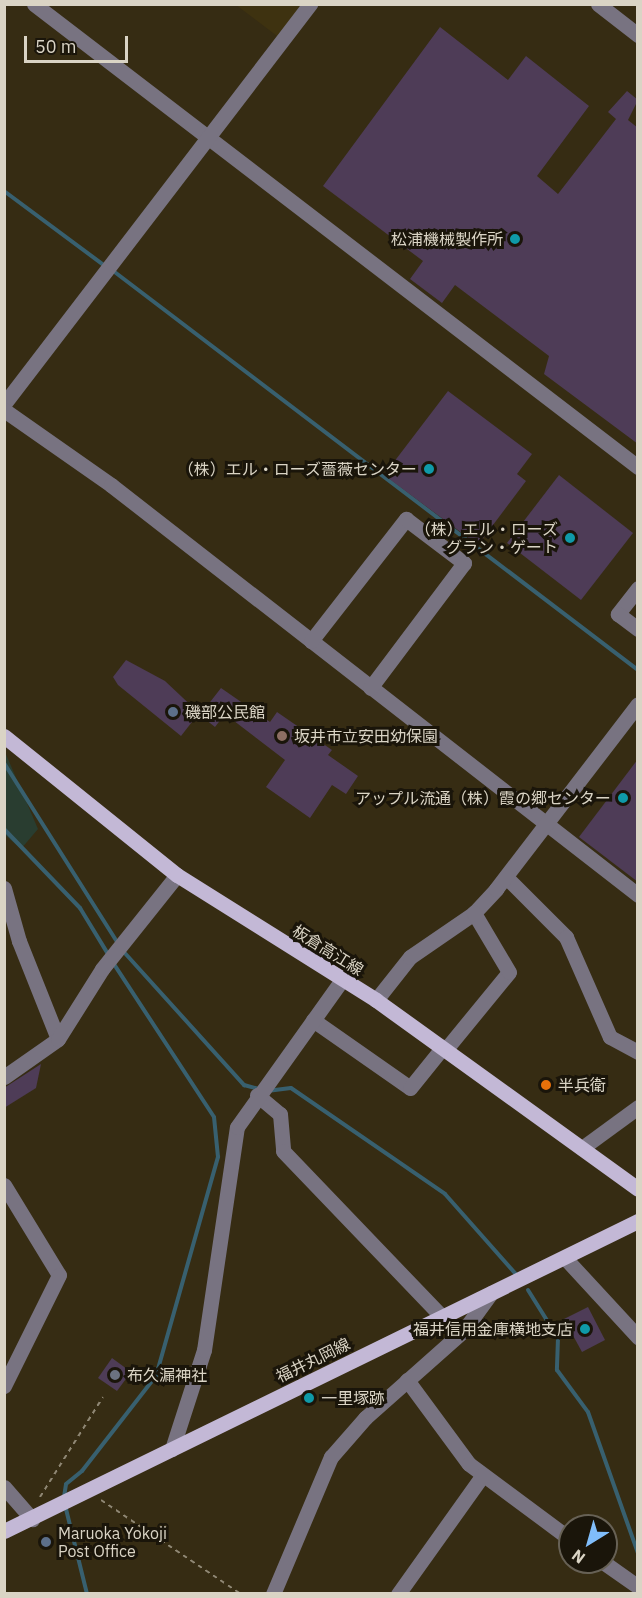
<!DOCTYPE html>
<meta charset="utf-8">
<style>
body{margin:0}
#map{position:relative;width:642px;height:1598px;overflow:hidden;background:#362c13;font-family:"IBM Plex Sans","Noto Sans JP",sans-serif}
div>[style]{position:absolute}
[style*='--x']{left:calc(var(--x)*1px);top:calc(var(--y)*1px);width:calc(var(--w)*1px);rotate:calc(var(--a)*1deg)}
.built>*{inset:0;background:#3e3210}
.green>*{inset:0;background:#293d30}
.stream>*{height:4px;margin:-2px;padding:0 2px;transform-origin:2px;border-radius:2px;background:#38606f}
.building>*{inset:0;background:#4e3c57}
.path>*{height:2px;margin-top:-1px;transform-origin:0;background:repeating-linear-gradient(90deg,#8f8774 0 4.5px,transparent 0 9px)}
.minor>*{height:15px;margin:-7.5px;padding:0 7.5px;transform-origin:7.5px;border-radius:7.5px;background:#787381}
.major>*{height:15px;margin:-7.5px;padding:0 7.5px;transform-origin:7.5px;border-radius:7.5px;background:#c3b8d6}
.dots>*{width:16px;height:16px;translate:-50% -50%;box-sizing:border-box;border:3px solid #1a150a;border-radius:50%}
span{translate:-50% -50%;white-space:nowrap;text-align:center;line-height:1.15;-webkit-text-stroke:6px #1a150a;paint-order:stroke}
.poi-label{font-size:16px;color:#dad4c5}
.right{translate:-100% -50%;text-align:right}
.left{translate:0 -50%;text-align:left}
.street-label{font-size:16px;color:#dad4c5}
.frame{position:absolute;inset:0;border:6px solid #dad4c5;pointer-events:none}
.north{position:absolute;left:558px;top:1514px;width:60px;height:60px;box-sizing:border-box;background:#1a150a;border:2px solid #676155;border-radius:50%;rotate:217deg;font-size:16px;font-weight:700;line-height:24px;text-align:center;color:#dad4c5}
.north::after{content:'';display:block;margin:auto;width:21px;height:27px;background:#80bdfa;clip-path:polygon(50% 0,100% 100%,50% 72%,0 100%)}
.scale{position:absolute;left:24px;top:36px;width:104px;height:27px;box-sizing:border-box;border:3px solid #dad4c5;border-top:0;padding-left:8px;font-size:18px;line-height:21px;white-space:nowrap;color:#dad4c5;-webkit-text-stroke:4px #1a150a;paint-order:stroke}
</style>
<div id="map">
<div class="built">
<div style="clip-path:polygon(236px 5px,302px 5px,277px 36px)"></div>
</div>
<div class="green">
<div style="clip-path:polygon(5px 752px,38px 829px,21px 849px,5px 835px)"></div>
</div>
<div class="stream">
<div style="--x:4;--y:191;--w:126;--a:36.6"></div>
<div style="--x:112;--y:270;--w:661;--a:37.25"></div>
<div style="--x:4;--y:763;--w:212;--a:57.7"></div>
<div style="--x:4;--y:829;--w:110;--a:46.1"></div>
<div style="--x:80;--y:908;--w:54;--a:58.7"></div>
<div style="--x:123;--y:951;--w:181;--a:47.9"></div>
<div style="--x:244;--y:1085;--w:16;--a:15"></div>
<div style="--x:267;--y:1091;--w:24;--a:-7"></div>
<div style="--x:291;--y:1088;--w:187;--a:34.5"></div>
<div style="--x:445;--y:1194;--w:106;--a:48.5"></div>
<div style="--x:528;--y:1290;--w:57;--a:58"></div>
<div style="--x:558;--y:1338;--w:32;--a:92"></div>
<div style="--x:557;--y:1370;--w:52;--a:53.6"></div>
<div style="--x:588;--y:1412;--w:150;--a:70.5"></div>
<div style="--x:64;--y:1497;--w:13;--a:-81"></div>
<div style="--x:66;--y:1484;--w:21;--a:-39"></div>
<div style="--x:82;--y:1471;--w:120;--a:-52.1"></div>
<div style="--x:156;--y:1376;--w:228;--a:-74.2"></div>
<div style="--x:218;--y:1157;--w:40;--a:-95.7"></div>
<div style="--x:214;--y:1117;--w:186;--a:-123.2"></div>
<div style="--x:65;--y:1505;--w:92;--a:76.1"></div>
</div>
<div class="building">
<div style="clip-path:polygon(440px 27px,508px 80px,526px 56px,589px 106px,537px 176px,558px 194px,616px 119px,608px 112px,627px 91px,638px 100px,628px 120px,638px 128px,638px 444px,544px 374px,549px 356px,455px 285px,442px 303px,410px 279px,423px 261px,323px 186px)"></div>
<div style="clip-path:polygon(448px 391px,532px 454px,517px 474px,526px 481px,478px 545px,384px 475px)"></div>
<div style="clip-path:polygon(559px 475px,633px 533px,581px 600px,507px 543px)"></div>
<div style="clip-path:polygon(126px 660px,165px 681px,199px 713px,181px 736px,118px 685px,113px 677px)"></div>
<div style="clip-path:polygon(221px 688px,270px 722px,277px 712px,332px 750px,328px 755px,358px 776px,346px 794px,332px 785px,310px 818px,266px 787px,285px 760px,225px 714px,215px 727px,200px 715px)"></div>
<div style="clip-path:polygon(638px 759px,638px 882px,579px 837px)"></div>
<div style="clip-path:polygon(41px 1064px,36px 1088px,4px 1108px,4px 1088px)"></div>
<div style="clip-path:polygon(588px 1307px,605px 1340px,582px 1352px,564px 1319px)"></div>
<div style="clip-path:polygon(112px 1358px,131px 1372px,117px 1391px,98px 1378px)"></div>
</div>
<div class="path">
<div style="--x:40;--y:1497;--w:118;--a:-57.8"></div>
<div style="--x:101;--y:1500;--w:169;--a:33.9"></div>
</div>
<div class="minor">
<div style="--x:34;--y:4;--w:761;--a:37.47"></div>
<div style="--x:598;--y:4;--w:51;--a:37.8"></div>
<div style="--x:4;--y:404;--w:504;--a:-52.58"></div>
<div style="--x:4;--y:410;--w:131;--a:35"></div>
<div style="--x:111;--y:485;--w:668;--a:37.88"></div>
<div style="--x:638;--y:588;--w:33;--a:128"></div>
<div style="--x:618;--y:614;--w:25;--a:37"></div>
<div style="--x:311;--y:641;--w:155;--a:-52.1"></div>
<div style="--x:406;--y:519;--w:73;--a:37.2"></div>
<div style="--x:464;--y:563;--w:156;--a:126.9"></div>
<div style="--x:506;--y:877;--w:85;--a:45"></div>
<div style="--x:566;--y:937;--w:109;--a:66.3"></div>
<div style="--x:610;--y:1037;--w:32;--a:28"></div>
<div style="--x:4;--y:888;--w:55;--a:74.2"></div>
<div style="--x:19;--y:941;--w:105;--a:68.3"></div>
<div style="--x:376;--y:1000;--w:55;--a:-51.7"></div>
<div style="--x:410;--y:957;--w:78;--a:-34.5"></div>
<div style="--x:474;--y:913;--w:33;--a:-47"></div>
<div style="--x:496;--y:889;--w:233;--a:-52.5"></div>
<div style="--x:313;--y:1020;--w:118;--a:35"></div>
<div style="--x:410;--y:1088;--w:53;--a:-51.2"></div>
<div style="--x:446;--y:1049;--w:99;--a:-50.7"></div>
<div style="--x:509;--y:972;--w:69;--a:-120.7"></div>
<div style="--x:4;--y:1077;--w:66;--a:-35.1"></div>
<div style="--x:58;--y:1039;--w:83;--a:-57.8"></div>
<div style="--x:102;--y:969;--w:120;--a:-51.4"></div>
<div style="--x:257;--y:1095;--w:30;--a:40"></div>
<div style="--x:280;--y:1114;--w:37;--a:85"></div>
<div style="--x:283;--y:1151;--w:230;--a:46.2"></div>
<div style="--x:582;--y:1148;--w:69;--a:-36.2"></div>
<div style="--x:4;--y:1185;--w:105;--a:58.6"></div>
<div style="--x:59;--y:1275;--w:124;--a:116.4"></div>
<div style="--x:565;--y:1258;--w:108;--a:47.3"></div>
<div style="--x:407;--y:1380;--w:104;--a:53.6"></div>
<div style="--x:469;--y:1464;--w:126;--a:36.6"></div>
<div style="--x:172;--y:1449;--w:104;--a:-72.1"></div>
<div style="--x:204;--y:1350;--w:225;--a:-81.6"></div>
<div style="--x:237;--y:1127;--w:181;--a:-54.5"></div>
<div style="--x:4;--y:1487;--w:43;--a:48.8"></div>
<div style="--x:603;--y:1562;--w:42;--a:35.2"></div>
<div style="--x:273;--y:1594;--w:149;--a:-67.1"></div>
<div style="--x:331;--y:1457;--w:52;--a:-48.9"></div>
<div style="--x:365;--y:1418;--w:132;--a:-41.6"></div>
<div style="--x:464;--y:1330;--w:46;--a:-53.9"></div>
<div style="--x:398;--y:1594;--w:146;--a:-54.5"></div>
</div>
<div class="major">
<div style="--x:4;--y:736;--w:222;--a:38.8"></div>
<div style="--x:177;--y:875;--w:235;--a:32.1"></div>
<div style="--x:376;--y:1000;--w:323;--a:35.8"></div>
<div style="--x:4;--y:1531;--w:706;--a:-26.06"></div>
</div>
<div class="dots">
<div style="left:515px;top:239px;background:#0f9aa8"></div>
<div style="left:429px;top:469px;background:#0f9aa8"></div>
<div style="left:570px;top:538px;background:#0f9aa8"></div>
<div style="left:173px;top:712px;background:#5c6f8a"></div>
<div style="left:282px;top:736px;background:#8d6e63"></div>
<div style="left:623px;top:798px;background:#0f9aa8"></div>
<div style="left:546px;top:1085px;background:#e8710a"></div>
<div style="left:585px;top:1329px;background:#0f9aa8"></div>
<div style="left:115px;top:1375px;background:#6b7280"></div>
<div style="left:309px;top:1398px;background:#0f9aa8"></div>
<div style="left:46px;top:1542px;background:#5c6f8a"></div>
</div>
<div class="poi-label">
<span class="right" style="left:503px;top:239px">松浦機械製作所</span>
<span class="right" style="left:417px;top:469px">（株）エル・ローズ薔薇センター</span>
<span class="right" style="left:558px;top:538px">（株）エル・ローズ<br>グラン・ゲート</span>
<span class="left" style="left:185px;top:712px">磯部公民館</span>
<span class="left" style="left:294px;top:736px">坂井市立安田幼保園</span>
<span class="right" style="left:611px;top:798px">アップル流通（株）霞の郷センター</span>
<span class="left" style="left:558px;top:1085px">半兵衛</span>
<span class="right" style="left:573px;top:1329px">福井信用金庫横地支店</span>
<span class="left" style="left:127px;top:1375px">布久漏神社</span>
<span class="left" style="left:321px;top:1398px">一里塚跡</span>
<span class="left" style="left:58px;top:1542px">Maruoka Yokoji<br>Post Office</span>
</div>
<div class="street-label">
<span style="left:328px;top:950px;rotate:32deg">板倉高江線</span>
<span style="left:313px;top:1360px;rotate:-26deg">福井丸岡線</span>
</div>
<div class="frame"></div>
<div class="north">N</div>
<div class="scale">50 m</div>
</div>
